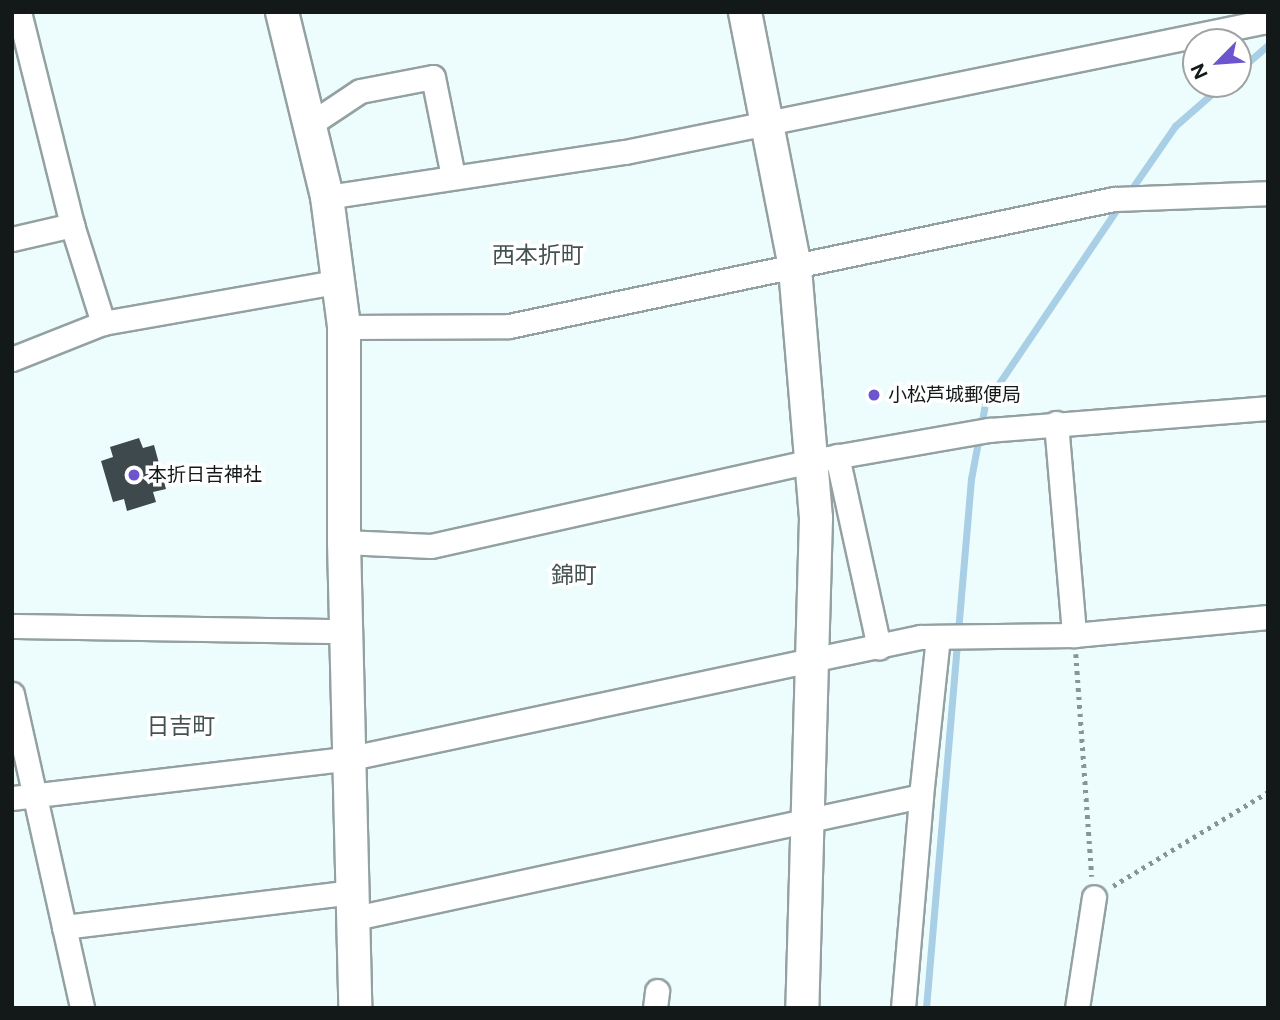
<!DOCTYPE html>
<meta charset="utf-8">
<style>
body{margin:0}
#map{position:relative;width:1280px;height:1020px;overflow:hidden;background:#edfdfd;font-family:Figtree,"Noto Sans JP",sans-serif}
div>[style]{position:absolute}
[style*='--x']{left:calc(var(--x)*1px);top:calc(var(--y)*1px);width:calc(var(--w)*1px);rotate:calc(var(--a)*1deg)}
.stream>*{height:7px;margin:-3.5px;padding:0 3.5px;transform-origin:3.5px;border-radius:3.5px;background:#a8cfe6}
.building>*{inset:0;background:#3d494c}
.path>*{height:4.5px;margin-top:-2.25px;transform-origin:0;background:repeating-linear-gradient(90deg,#899595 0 3.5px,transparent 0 8.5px)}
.roads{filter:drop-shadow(2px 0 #93a1a2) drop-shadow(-2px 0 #93a1a2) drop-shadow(0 2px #93a1a2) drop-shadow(0 -2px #93a1a2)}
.street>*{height:23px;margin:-11.5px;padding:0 11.5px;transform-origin:11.5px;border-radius:11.5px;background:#fff}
.secondary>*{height:32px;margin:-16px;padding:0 16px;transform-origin:16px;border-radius:16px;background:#fff}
.dots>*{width:19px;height:19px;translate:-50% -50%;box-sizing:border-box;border:4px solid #fff;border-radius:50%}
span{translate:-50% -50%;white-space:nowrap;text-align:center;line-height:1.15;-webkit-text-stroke:7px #fff;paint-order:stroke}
.poi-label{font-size:19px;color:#131919}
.left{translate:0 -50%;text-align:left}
.quarter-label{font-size:23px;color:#455252}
.frame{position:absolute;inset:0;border:14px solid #131919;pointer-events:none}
.north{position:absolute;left:1182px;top:28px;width:70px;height:70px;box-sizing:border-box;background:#fff;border:2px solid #a1a3a3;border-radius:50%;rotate:245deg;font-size:19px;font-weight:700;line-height:28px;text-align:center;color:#131919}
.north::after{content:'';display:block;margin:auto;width:24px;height:32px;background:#6d55cf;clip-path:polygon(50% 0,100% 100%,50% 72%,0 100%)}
</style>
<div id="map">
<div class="stream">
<div style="--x:1238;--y:71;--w:40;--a:-41"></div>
<div style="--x:1128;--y:194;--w:83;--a:-55.3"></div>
<div style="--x:1175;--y:126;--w:64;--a:-41.2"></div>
<div style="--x:926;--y:1008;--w:531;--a:-85.14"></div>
<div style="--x:971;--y:479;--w:76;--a:-79.4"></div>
<div style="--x:985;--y:404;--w:243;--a:-55.9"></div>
</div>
<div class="building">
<div style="clip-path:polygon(139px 438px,143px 448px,154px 445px,166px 489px,153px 492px,156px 502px,127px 511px,124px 499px,113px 502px,101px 461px,113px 457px,110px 447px)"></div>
</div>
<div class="path">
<div style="--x:1076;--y:654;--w:223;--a:85.9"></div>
<div style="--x:1113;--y:886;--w:181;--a:-31.2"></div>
</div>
<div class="roads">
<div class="street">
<div style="--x:19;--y:12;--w:219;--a:76"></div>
<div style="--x:72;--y:225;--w:103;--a:72.4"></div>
<div style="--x:309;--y:125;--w:61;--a:-33.7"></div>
<div style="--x:360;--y:91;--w:74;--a:-10.9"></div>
<div style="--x:433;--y:77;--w:101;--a:78.6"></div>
<div style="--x:327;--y:197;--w:301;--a:-8.6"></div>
<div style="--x:625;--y:152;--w:650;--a:-11.53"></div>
<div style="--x:1262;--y:22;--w:8;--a:-40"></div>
<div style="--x:12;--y:239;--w:62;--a:-13.1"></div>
<div style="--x:344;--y:327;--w:165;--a:-0.3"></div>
<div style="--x:509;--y:326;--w:618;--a:-11.86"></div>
<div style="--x:1114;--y:199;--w:154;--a:-2.2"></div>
<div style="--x:12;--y:359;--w:98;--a:-21.6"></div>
<div style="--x:103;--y:323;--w:241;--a:-10"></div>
<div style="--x:1056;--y:423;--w:213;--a:85.1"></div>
<div style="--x:837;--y:456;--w:196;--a:77.6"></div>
<div style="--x:344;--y:542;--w:87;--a:2.6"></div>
<div style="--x:431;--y:546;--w:389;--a:-12.6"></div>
<div style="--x:811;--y:461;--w:181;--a:-9.9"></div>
<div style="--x:989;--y:430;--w:280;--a:-4.5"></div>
<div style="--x:12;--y:626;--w:337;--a:0.9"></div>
<div style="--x:12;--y:694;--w:322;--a:77.4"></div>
<div style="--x:12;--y:798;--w:341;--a:-6.7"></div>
<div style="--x:351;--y:758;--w:582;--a:-12.01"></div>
<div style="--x:920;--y:637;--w:154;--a:-0.7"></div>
<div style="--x:1074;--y:635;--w:195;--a:-5.3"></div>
<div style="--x:355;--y:918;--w:579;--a:-12.16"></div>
<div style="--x:921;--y:796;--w:159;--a:-83.9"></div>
<div style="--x:64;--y:927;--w:292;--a:-6.9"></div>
<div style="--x:655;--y:1008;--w:17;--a:-83"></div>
<div style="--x:903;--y:1008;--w:213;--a:-85.1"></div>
<div style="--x:1077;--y:1008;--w:112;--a:-81.3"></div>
</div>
<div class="secondary">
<div style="--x:282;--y:12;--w:190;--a:76.3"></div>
<div style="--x:327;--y:197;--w:131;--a:82.5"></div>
<div style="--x:344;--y:327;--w:215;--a:90"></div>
<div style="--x:344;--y:542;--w:466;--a:88.6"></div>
<div style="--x:745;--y:12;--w:261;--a:78.9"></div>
<div style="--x:795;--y:268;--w:251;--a:85.2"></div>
<div style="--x:816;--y:518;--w:490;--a:91.6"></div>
</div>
</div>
<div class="dots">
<div style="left:874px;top:395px;background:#6d55cf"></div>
<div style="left:134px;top:475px;background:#6d55cf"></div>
</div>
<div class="poi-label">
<span class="left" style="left:888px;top:395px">小松芦城郵便局</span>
<span class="left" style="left:148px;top:475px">本折日吉神社</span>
</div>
<div class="quarter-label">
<span style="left:538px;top:255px">西本折町</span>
<span style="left:574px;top:575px">錦町</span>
<span style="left:181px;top:726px">日吉町</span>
</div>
<div class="frame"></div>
<div class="north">N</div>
</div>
